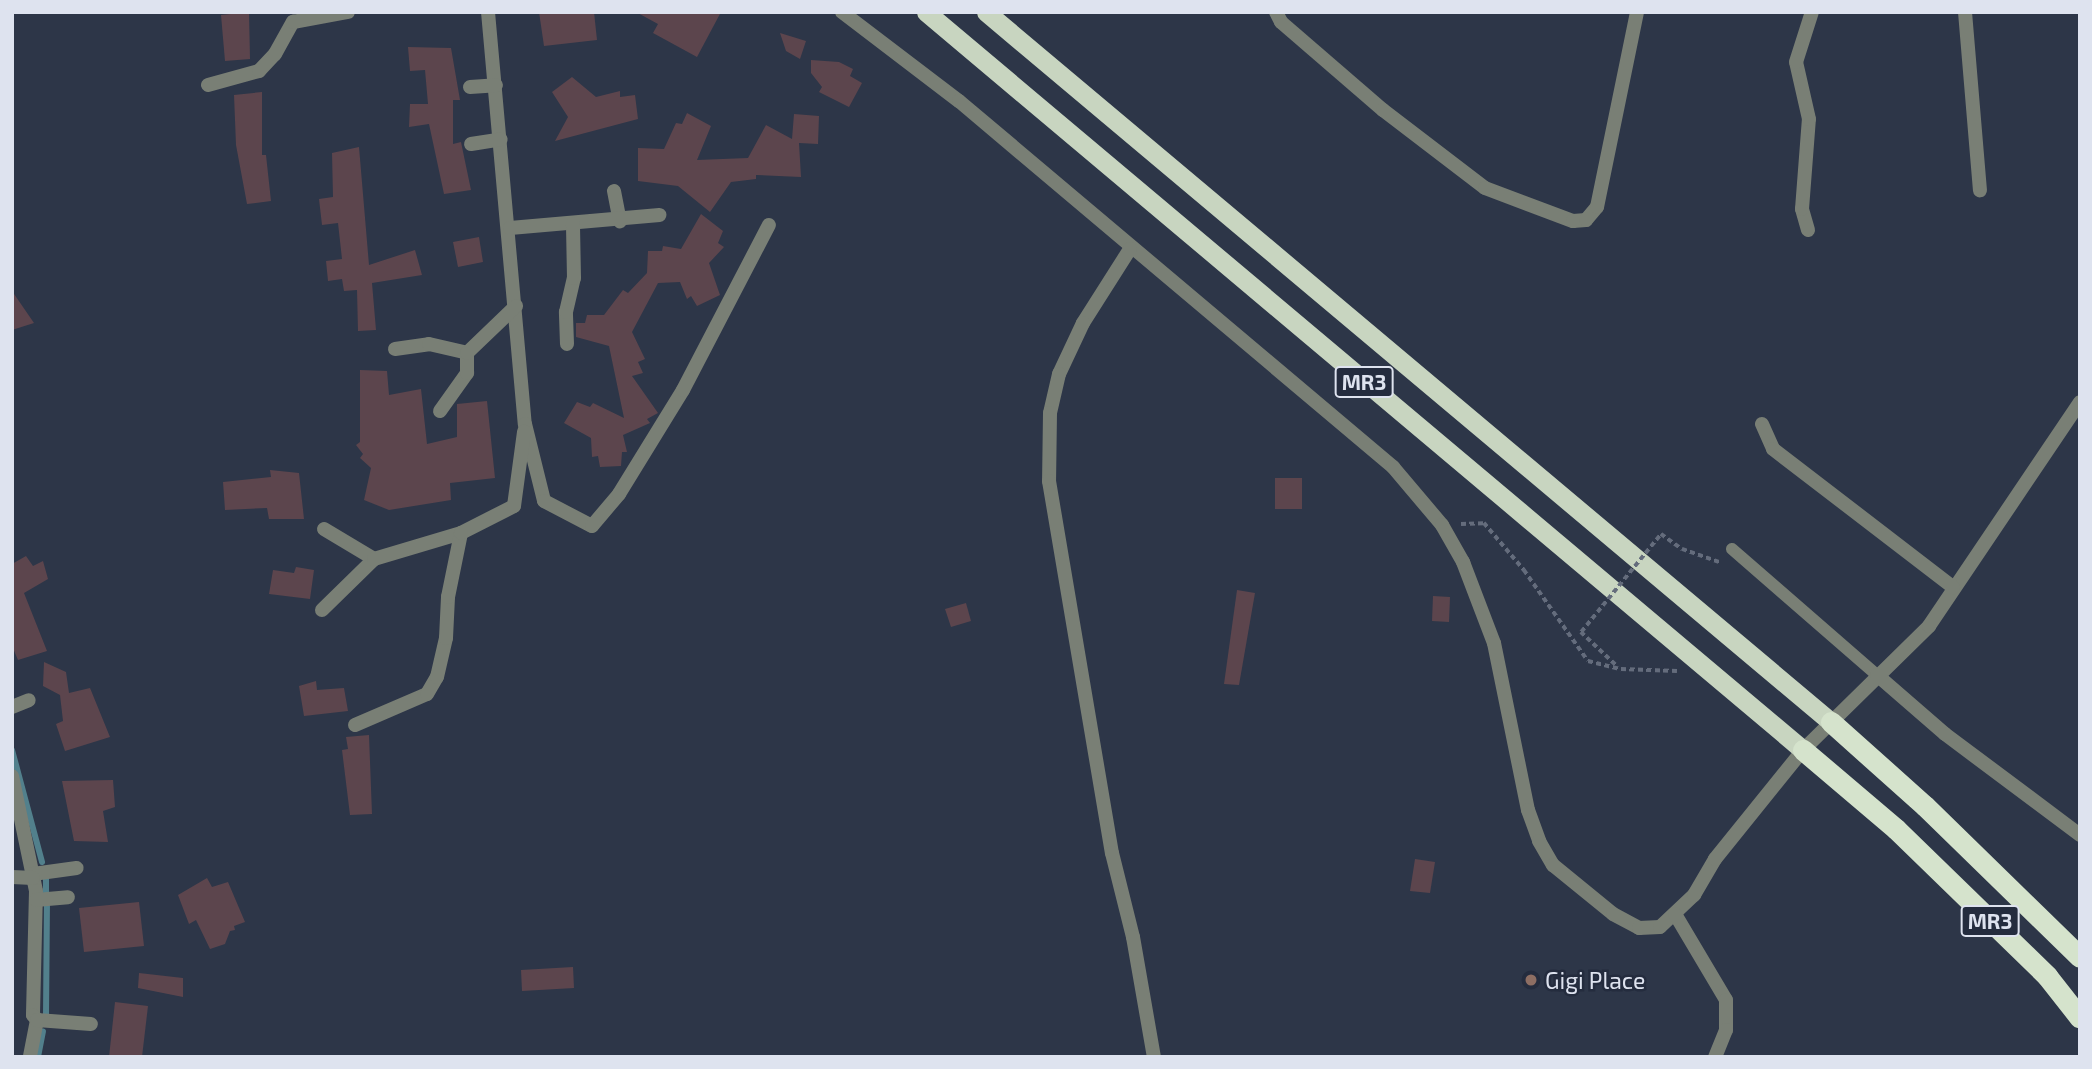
<!DOCTYPE html>
<style>
body{margin:0}
#map{position:relative;width:2092px;height:1069px;overflow:hidden;background:#2d3648;font-family:"Exo 2",sans-serif}
div>[style]{position:absolute}
[style*='--x']{left:calc(var(--x)*1px);top:calc(var(--y)*1px);width:calc(var(--w)*1px);rotate:calc(var(--a)*1deg)}
.stream>*{height:6px;margin:-3px;padding:0 3px;transform-origin:3px;border-radius:3px;background:#52808c}
.building>*{inset:0;background:#5c454d}
.path>*{height:3.5px;margin-top:-1.75px;transform-origin:0;background:repeating-linear-gradient(90deg,#646c7c 0 5px,transparent 0 8.5px)}
.service>*{height:12px;margin:-6px;padding:0 6px;transform-origin:6px;border-radius:6px;background:#797f75}
.minor>*{height:14px;margin:-7px;padding:0 7px;transform-origin:7px;border-radius:7px;background:#797f75}
.trunk>*{height:19px;margin:-9.5px;padding:0 9.5px;transform-origin:9.5px;border-radius:9.5px;background:#c8d5c0}
.motorway>*{height:21px;margin:-10.5px;padding:0 10.5px;transform-origin:10.5px;border-radius:10.5px;background:#d5e3cc}
.path-bridge>*{height:3.5px;margin-top:-1.75px;transform-origin:0;background:repeating-linear-gradient(90deg,#646c7c 0 5px,transparent 0 8.5px)}
.dots>*{width:19px;height:19px;translate:-50% -50%;box-sizing:border-box;border:4px solid #242c3e;border-radius:50%}
span{translate:-50% -50%;white-space:nowrap;text-align:center;line-height:1.15;-webkit-text-stroke:5px #242c3e;paint-order:stroke}
.shield-label span{padding:2px 5px;background:#242c3e;border:2px solid;border-radius:5px;-webkit-text-stroke-width:0}
.shield-label{font-size:21px;color:#dee3ef;font-weight:700}
.poi-label{font-size:23px;color:#dee3ef}
.left{translate:0 -50%;text-align:left}
.frame{position:absolute;inset:0;border:14px solid #dee3ef;pointer-events:none}
</style>
<div id="map">
<div class="stream">
<div style="--x:12;--y:750;--w:116;--a:75"></div>
<div style="--x:46;--y:878;--w:14;--a:90"></div>
<div style="--x:46;--y:1015;--w:111;--a:-89.5"></div>
<div style="--x:38;--y:1057;--w:26;--a:-79"></div>
</div>
<div class="building">
<div style="clip-path:polygon(249px 12px,250px 59px,225px 61px,221px 15px)"></div>
<div style="clip-path:polygon(539px 12px,594px 12px,597px 40px,544px 46px)"></div>
<div style="clip-path:polygon(636px 12px,721px 12px,697px 57px,653px 33px,658px 24px)"></div>
<div style="clip-path:polygon(780px 33px,806px 41px,800px 59px,786px 51px)"></div>
<div style="clip-path:polygon(408px 47px,451px 48px,460px 100px,453px 100px,453px 144px,461px 142px,471px 190px,444px 194px,429px 124px,409px 127px,410px 104px,428px 104px,425px 70px,410px 71px)"></div>
<div style="clip-path:polygon(811px 60px,839px 62px,853px 69px,850px 76px,862px 83px,849px 107px,819px 92px,822px 87px,811px 73px)"></div>
<div style="clip-path:polygon(572px 77px,596px 97px,620px 91px,620px 97px,635px 95px,638px 119px,555px 141px,568px 117px,552px 92px)"></div>
<div style="clip-path:polygon(262px 92px,262px 155px,266px 155px,271px 201px,247px 204px,236px 145px,234px 95px)"></div>
<div style="clip-path:polygon(687px 113px,711px 126px,697px 160px,748px 158px,766px 125px,792px 139px,794px 114px,819px 116px,818px 144px,799px 143px,801px 177px,756px 175px,756px 179px,731px 182px,710px 212px,678px 186px,638px 181px,638px 148px,664px 149px,676px 123px,682px 124px)"></div>
<div style="clip-path:polygon(359px 147px,369px 265px,415px 250px,422px 275px,372px 283px,376px 330px,358px 331px,357px 290px,344px 291px,342px 279px,328px 281px,326px 261px,342px 259px,338px 223px,322px 225px,319px 199px,333px 197px,332px 153px)"></div>
<div style="clip-path:polygon(701px 214px,723px 231px,718px 243px,724px 247px,709px 263px,720px 295px,697px 306px,691px 296px,687px 299px,680px 282px,658px 283px,632px 332px,645px 359px,638px 362px,643px 373px,632px 376px,658px 413px,647px 419px,650px 423px,623px 435px,627px 452px,622px 452px,621px 466px,600px 467px,598px 456px,592px 457px,591px 438px,564px 423px,577px 402px,590px 407px,593px 403px,624px 418px,609px 346px,576px 337px,576px 323px,585px 323px,587px 315px,604px 315px,623px 290px,628px 293px,647px 273px,648px 251px,662px 251px,663px 246px,681px 249px)"></div>
<div style="clip-path:polygon(479px 237px,483px 262px,458px 267px,453px 242px)"></div>
<div style="clip-path:polygon(12px 291px,34px 323px,12px 330px)"></div>
<div style="clip-path:polygon(360px 370px,387px 371px,389px 395px,421px 389px,427px 444px,457px 437px,457px 404px,487px 401px,495px 478px,450px 483px,451px 500px,389px 510px,364px 500px,371px 468px,360px 458px,363px 454px,356px 445px,360px 442px)"></div>
<div style="clip-path:polygon(270px 470px,299px 473px,304px 519px,269px 519px,267px 508px,225px 510px,223px 482px,271px 477px)"></div>
<div style="clip-path:polygon(1275px 478px,1302px 478px,1302px 509px,1275px 509px)"></div>
<div style="clip-path:polygon(26px 556px,33px 566px,43px 561px,48px 579px,24px 593px,47px 651px,18px 660px,12px 646px,12px 564px)"></div>
<div style="clip-path:polygon(296px 567px,314px 570px,310px 599px,269px 594px,273px 570px,294px 573px)"></div>
<div style="clip-path:polygon(1237px 590px,1255px 593px,1239px 685px,1224px 684px)"></div>
<div style="clip-path:polygon(1433px 596px,1450px 597px,1449px 622px,1432px 621px)"></div>
<div style="clip-path:polygon(966px 603px,971px 621px,951px 627px,945px 609px)"></div>
<div style="clip-path:polygon(44px 662px,66px 672px,69px 693px,90px 688px,110px 737px,65px 751px,56px 724px,63px 721px,60px 695px,43px 686px)"></div>
<div style="clip-path:polygon(316px 681px,317px 690px,344px 688px,348px 711px,304px 716px,299px 686px)"></div>
<div style="clip-path:polygon(369px 735px,372px 814px,350px 815px,342px 750px,348px 749px,346px 737px)"></div>
<div style="clip-path:polygon(113px 780px,115px 807px,103px 811px,108px 842px,74px 841px,62px 781px)"></div>
<div style="clip-path:polygon(1415px 859px,1435px 862px,1430px 893px,1410px 891px)"></div>
<div style="clip-path:polygon(207px 878px,212px 887px,228px 882px,245px 922px,234px 926px,235px 930px,230px 931px,225px 944px,210px 949px,196px 920px,189px 924px,178px 895px)"></div>
<div style="clip-path:polygon(139px 902px,144px 946px,84px 952px,79px 908px)"></div>
<div style="clip-path:polygon(573px 967px,574px 988px,522px 991px,521px 970px)"></div>
<div style="clip-path:polygon(139px 973px,183px 978px,183px 997px,138px 988px)"></div>
<div style="clip-path:polygon(115px 1002px,148px 1006px,142px 1057px,109px 1057px)"></div>
</div>
<div class="path">
<div style="--x:1461;--y:524;--w:23;--a:-2"></div>
<div style="--x:1484;--y:523;--w:62;--a:49.6"></div>
<div style="--x:1524;--y:570;--w:111;--a:54.9"></div>
<div style="--x:1588;--y:661;--w:34;--a:14"></div>
<div style="--x:1621;--y:669;--w:56;--a:2"></div>
<div style="--x:1661;--y:534;--w:26;--a:36"></div>
<div style="--x:1682;--y:549;--w:42;--a:19.3"></div>
<div style="--x:1581;--y:632;--w:51;--a:43.4"></div>
</div>
<div class="service">
<div style="--x:1732;--y:549;--w:192;--a:41"></div>
</div>
<div class="minor">
<div style="--x:488;--y:12;--w:414;--a:84.9"></div>
<div style="--x:525;--y:424;--w:79;--a:76.1"></div>
<div style="--x:544;--y:501;--w:54;--a:27.5"></div>
<div style="--x:592;--y:526;--w:42;--a:-49.8"></div>
<div style="--x:619;--y:494;--w:122;--a:-58.4"></div>
<div style="--x:683;--y:390;--w:186;--a:-62.5"></div>
<div style="--x:842;--y:12;--w:147;--a:37.3"></div>
<div style="--x:959;--y:101;--w:568;--a:40.14"></div>
<div style="--x:1393;--y:467;--w:76;--a:49.8"></div>
<div style="--x:1442;--y:525;--w:43;--a:60.4"></div>
<div style="--x:1463;--y:562;--w:87;--a:69.1"></div>
<div style="--x:1494;--y:643;--w:170;--a:78.5"></div>
<div style="--x:1528;--y:810;--w:33;--a:70"></div>
<div style="--x:1539;--y:841;--w:28;--a:60"></div>
<div style="--x:1553;--y:865;--w:77;--a:39.2"></div>
<div style="--x:1613;--y:914;--w:30;--a:28"></div>
<div style="--x:1639;--y:928;--w:21;--a:-3"></div>
<div style="--x:1660;--y:927;--w:47;--a:-43.3"></div>
<div style="--x:1694;--y:895;--w:42;--a:-59.7"></div>
<div style="--x:1715;--y:859;--w:140;--a:-51.1"></div>
<div style="--x:1803;--y:750;--w:177;--a:-44.5"></div>
<div style="--x:1929;--y:626;--w:270;--a:-56"></div>
<div style="--x:1276;--y:12;--w:11;--a:63"></div>
<div style="--x:1281;--y:22;--w:135;--a:40.8"></div>
<div style="--x:1383;--y:110;--w:128;--a:37.4"></div>
<div style="--x:1485;--y:188;--w:94;--a:20.6"></div>
<div style="--x:1573;--y:221;--w:13;--a:-4"></div>
<div style="--x:1586;--y:220;--w:17;--a:-50"></div>
<div style="--x:1597;--y:207;--w:199;--a:-78.4"></div>
<div style="--x:1965;--y:12;--w:179;--a:85.2"></div>
<div style="--x:208;--y:85;--w:53;--a:-15.4"></div>
<div style="--x:259;--y:71;--w:23;--a:-47"></div>
<div style="--x:275;--y:54;--w:37;--a:-61"></div>
<div style="--x:293;--y:22;--w:56;--a:-10.3"></div>
<div style="--x:470;--y:87;--w:26;--a:-4"></div>
<div style="--x:471;--y:144;--w:30;--a:-9"></div>
<div style="--x:614;--y:191;--w:31;--a:79"></div>
<div style="--x:510;--y:228;--w:150;--a:-5"></div>
<div style="--x:1808;--y:230;--w:22;--a:-106"></div>
<div style="--x:1802;--y:209;--w:90;--a:-85.6"></div>
<div style="--x:1809;--y:119;--w:58;--a:-102.8"></div>
<div style="--x:1796;--y:62;--w:52;--a:-72.3"></div>
<div style="--x:1130;--y:249;--w:88;--a:122.4"></div>
<div style="--x:1083;--y:323;--w:56;--a:115.2"></div>
<div style="--x:1059;--y:374;--w:40;--a:103"></div>
<div style="--x:1050;--y:413;--w:68;--a:90.8"></div>
<div style="--x:1049;--y:481;--w:377;--a:80.4"></div>
<div style="--x:1112;--y:853;--w:87;--a:76"></div>
<div style="--x:1133;--y:937;--w:122;--a:80.1"></div>
<div style="--x:567;--y:344;--w:32;--a:-92"></div>
<div style="--x:566;--y:312;--w:35;--a:-77"></div>
<div style="--x:574;--y:278;--w:54;--a:-91.1"></div>
<div style="--x:395;--y:349;--w:34;--a:-8"></div>
<div style="--x:429;--y:344;--w:39;--a:13"></div>
<div style="--x:440;--y:411;--w:47;--a:-54.6"></div>
<div style="--x:467;--y:373;--w:20;--a:-90"></div>
<div style="--x:467;--y:353;--w:68;--a:-43.8"></div>
<div style="--x:1762;--y:424;--w:27;--a:66"></div>
<div style="--x:1773;--y:449;--w:227;--a:37.5"></div>
<div style="--x:324;--y:529;--w:58;--a:31"></div>
<div style="--x:322;--y:610;--w:73;--a:-44.4"></div>
<div style="--x:374;--y:559;--w:91;--a:-16.6"></div>
<div style="--x:1877;--y:675;--w:90;--a:40.9"></div>
<div style="--x:1945;--y:734;--w:169;--a:36.8"></div>
<div style="--x:12;--y:707;--w:18;--a:-22"></div>
<div style="--x:355;--y:725;--w:78;--a:-23.3"></div>
<div style="--x:427;--y:694;--w:20;--a:-60"></div>
<div style="--x:437;--y:677;--w:40;--a:-77"></div>
<div style="--x:446;--y:638;--w:41;--a:-87.2"></div>
<div style="--x:448;--y:597;--w:65;--a:-78.5"></div>
<div style="--x:461;--y:533;--w:59;--a:-27"></div>
<div style="--x:514;--y:506;--w:75;--a:-82.3"></div>
<div style="--x:12;--y:776;--w:117;--a:78.2"></div>
<div style="--x:36;--y:891;--w:124;--a:91.4"></div>
<div style="--x:33;--y:1015;--w:6;--a:51"></div>
<div style="--x:37;--y:1020;--w:38;--a:101"></div>
<div style="--x:33;--y:874;--w:44;--a:-7.8"></div>
<div style="--x:12;--y:877;--w:21;--a:3"></div>
<div style="--x:36;--y:900;--w:32;--a:-5"></div>
<div style="--x:1675;--y:914;--w:100;--a:59.3"></div>
<div style="--x:1726;--y:1000;--w:30;--a:90"></div>
<div style="--x:1726;--y:1030;--w:29;--a:112"></div>
<div style="--x:37;--y:1020;--w:54;--a:4.2"></div>
</div>
<div class="trunk">
<div style="--x:926;--y:12;--w:1146;--a:40.08"></div>
<div style="--x:986;--y:12;--w:1104;--a:40.04"></div>
</div>
<div class="motorway">
<div style="--x:1831;--y:722;--w:126;--a:41.8"></div>
<div style="--x:1925;--y:806;--w:216;--a:44.3"></div>
<div style="--x:1803;--y:750;--w:122;--a:40.3"></div>
<div style="--x:1896;--y:829;--w:211;--a:44.2"></div>
<div style="--x:2047;--y:976;--w:53;--a:51.8"></div>
</div>
<div class="path-bridge">
<div style="--x:1581;--y:632;--w:127;--a:-50.8"></div>
</div>
<div class="dots">
<div style="left:1531px;top:980px;background:#8d6e63"></div>
</div>
<div class="shield-label">
<span style="left:1364px;top:382px">MR3</span>
<span style="left:1990px;top:921px">MR3</span>
</div>
<div class="poi-label">
<span class="left" style="left:1545px;top:980px">Gigi Place</span>
</div>
<div class="frame"></div>
</div>
